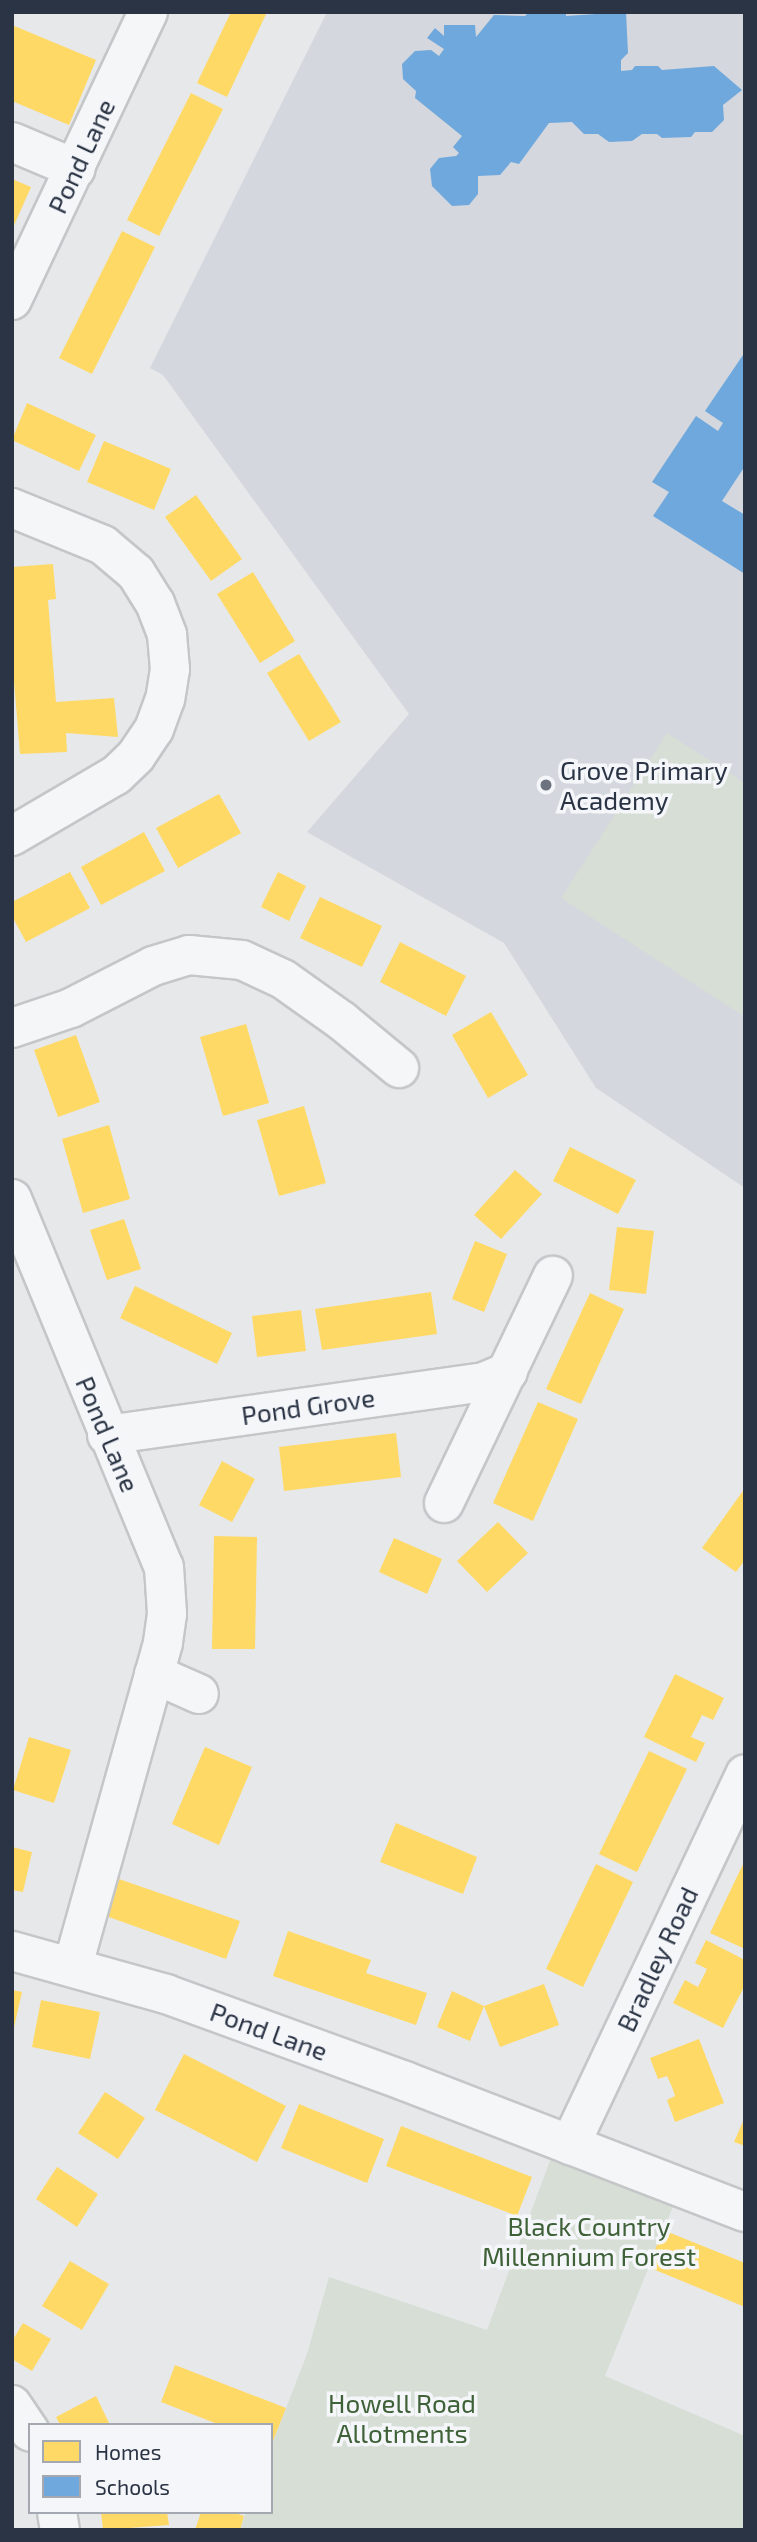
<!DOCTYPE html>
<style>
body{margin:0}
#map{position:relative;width:757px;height:2542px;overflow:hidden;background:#e6e8ea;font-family:"Exo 2",sans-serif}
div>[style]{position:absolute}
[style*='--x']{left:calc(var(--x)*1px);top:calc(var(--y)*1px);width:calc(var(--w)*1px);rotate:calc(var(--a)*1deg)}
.built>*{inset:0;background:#d4d7dd}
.green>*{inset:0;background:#d6ded6}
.homes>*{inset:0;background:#ffd966}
.schools>*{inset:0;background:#6fa8dc}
.roads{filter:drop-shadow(2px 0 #c4c6c8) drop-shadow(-2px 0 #c4c6c8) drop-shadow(0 2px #c4c6c8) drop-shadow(0 -2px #c4c6c8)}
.minor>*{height:38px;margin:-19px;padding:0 19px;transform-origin:19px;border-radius:19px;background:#f5f6f7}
.dots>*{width:19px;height:19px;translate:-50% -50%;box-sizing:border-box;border:4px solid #f4f6f9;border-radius:50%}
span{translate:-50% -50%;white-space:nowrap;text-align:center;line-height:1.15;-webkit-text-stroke:7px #f4f6f9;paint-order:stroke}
.street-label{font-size:26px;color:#2b3445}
.poi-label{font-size:26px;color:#2b3445}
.left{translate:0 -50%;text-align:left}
.park-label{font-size:26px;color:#3f6138}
.frame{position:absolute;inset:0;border:14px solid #2b3445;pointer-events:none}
.legend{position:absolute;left:28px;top:2423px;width:245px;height:91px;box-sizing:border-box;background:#f4f6f9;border:2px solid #a4a8b1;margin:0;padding:9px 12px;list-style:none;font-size:21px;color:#2b3445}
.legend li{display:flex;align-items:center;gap:14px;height:35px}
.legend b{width:35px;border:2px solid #a4a8b1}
</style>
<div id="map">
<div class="built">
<div style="clip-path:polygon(327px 12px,745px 12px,745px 1188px,596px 1088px,504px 943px,307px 832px,409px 714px,163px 375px,150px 368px)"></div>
</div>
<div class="green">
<div style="clip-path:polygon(667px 733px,745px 783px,745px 1017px,561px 898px)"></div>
<div style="clip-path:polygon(551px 2158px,674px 2204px,605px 2376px,745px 2436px,745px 2530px,240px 2530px,246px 2512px,271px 2512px,271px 2447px,307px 2354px,329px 2277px,487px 2330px)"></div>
</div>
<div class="homes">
<div style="clip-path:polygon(231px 12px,267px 12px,227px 97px,197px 83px)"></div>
<div style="clip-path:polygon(12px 25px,96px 60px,69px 125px,12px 101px)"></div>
<div style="clip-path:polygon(191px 93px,223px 109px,159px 236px,127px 220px)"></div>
<div style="clip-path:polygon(12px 179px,31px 187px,12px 230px)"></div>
<div style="clip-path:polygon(122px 231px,155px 247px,92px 374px,59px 358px)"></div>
<div style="clip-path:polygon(27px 403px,96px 435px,79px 471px,12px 440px)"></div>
<div style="clip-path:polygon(104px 441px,171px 469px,154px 510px,87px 482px)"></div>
<div style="clip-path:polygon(196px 495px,242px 559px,211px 581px,165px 517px)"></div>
<div style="clip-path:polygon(53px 564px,56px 599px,48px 600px,56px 702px,114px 698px,118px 737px,66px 733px,67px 752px,20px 754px,12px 657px,12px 567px)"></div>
<div style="clip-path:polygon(253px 572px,295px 641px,260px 663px,217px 594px)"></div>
<div style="clip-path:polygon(299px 654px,341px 722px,309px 741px,267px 673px)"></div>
<div style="clip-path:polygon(219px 794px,241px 833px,178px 868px,156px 828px)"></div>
<div style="clip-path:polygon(144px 832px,165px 871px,101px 905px,81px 867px)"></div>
<div style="clip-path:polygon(70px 872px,90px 908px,26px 942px,12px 916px,12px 902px)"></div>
<div style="clip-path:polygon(278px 872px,306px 886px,289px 921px,261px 907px)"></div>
<div style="clip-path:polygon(320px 897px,382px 926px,362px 967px,300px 938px)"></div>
<div style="clip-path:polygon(400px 942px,466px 976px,446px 1016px,380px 982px)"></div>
<div style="clip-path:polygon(491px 1012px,528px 1075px,488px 1098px,452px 1035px)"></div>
<div style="clip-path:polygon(246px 1024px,269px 1103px,223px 1116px,200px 1037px)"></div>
<div style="clip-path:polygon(76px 1035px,100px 1102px,58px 1117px,34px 1050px)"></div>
<div style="clip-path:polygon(304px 1106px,326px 1183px,279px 1196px,257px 1120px)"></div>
<div style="clip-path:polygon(109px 1125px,130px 1199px,83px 1213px,62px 1139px)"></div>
<div style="clip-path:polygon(570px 1147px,636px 1180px,618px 1214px,553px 1181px)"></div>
<div style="clip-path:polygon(515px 1170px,542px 1194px,501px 1239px,474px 1215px)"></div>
<div style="clip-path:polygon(124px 1219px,141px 1269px,107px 1280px,90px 1230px)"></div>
<div style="clip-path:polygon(617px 1227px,654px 1231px,646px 1294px,609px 1290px)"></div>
<div style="clip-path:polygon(475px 1241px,507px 1254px,484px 1312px,452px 1299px)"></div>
<div style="clip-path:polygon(135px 1286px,232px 1333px,217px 1364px,120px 1318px)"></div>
<div style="clip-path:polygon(431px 1292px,437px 1334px,322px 1350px,315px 1309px)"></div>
<div style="clip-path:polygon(590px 1293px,624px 1309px,581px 1404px,546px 1389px)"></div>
<div style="clip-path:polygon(301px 1310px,306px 1351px,257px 1357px,252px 1316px)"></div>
<div style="clip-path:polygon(538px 1402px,578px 1419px,533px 1521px,493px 1503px)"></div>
<div style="clip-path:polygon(396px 1433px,401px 1477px,284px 1491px,279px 1447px)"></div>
<div style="clip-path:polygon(222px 1461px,255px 1479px,232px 1522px,199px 1505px)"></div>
<div style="clip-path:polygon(745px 1488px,745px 1560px,736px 1572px,702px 1548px)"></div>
<div style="clip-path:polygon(498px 1522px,528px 1553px,487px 1592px,457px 1561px)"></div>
<div style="clip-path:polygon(214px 1536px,257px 1537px,255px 1649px,212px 1649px)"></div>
<div style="clip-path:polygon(394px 1538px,442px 1559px,427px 1594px,379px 1572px)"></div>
<div style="clip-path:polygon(675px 1674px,724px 1698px,713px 1720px,702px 1715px,691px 1737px,705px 1743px,696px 1762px,644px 1737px)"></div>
<div style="clip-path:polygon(29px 1737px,71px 1750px,54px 1803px,13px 1790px)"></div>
<div style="clip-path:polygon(205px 1747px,252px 1767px,219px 1845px,172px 1824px)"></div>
<div style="clip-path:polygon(649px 1751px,687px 1769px,637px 1872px,599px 1854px)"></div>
<div style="clip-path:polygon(396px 1823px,477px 1857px,463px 1894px,380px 1862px)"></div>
<div style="clip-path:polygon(12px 1847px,32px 1852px,23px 1892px,12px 1890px)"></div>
<div style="clip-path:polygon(745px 1860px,745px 1949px,710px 1933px)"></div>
<div style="clip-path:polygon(596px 1864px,633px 1882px,583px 1987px,546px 1969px)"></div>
<div style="clip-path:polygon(119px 1879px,240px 1921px,226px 1959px,106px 1916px)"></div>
<div style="clip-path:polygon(288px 1931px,371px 1960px,366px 1973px,427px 1993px,416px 2025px,273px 1976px)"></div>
<div style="clip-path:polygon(706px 1940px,745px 1960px,745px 1985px,723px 2028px,673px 2003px,685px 1980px,698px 1987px,707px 1969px,695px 1963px)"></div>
<div style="clip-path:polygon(544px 1984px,559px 2025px,500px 2047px,484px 2006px)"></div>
<div style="clip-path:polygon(12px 1990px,22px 1992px,13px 2032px,12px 2032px)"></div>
<div style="clip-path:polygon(452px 1991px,484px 2006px,470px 2041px,437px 2027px)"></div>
<div style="clip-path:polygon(41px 2000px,100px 2012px,90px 2059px,32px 2047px)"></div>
<div style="clip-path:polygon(699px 2039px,724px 2103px,675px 2122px,667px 2100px,675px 2096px,672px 2087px,667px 2076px,658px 2079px,650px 2058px)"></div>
<div style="clip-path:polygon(184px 2054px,286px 2106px,257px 2162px,155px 2110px)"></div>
<div style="clip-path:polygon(105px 2092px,145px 2118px,118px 2159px,78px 2133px)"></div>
<div style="clip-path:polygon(299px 2104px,384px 2139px,367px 2183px,281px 2148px)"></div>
<div style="clip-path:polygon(745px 2117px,745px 2146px,734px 2142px)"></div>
<div style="clip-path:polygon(401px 2126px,532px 2177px,517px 2216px,386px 2166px)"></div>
<div style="clip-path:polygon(57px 2167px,98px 2194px,77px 2227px,36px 2199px)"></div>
<div style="clip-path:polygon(663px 2230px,745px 2263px,745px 2307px,648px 2267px)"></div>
<div style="clip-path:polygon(70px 2261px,109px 2284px,82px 2330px,42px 2306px)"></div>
<div style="clip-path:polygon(23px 2323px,51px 2339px,32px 2371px,12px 2359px,12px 2341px)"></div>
<div style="clip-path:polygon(175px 2365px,286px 2408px,271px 2446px,271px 2425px,220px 2425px,161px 2402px)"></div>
<div style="clip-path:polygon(96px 2396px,110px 2425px,60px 2425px,56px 2417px)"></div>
<div style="clip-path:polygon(101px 2512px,167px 2512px,169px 2525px,103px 2530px)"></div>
<div style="clip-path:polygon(201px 2512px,232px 2512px,244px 2516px,240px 2530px,195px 2530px)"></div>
</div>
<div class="schools">
<div style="clip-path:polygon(529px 12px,566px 12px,566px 16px,626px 12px,628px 53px,621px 60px,621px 71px,632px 70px,635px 66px,658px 66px,662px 70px,714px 66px,742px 90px,723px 105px,724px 120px,712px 132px,695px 132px,691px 137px,662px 138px,657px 134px,642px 134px,632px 141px,609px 142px,598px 134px,584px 134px,572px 122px,549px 123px,519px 164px,511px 162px,500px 175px,478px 176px,478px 194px,469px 205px,452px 206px,432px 186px,430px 169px,439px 158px,456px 156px,459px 153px,453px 147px,462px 136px,415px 98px,416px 91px,403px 79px,402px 64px,415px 51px,431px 50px,439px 56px,444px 49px,427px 38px,435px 28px,444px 36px,444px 25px,475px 25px,476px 37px,494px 15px,525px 16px)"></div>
<div style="clip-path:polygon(745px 352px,745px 466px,722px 501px,745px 515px,745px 574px,653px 516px,669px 492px,652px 482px,696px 416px,718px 431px,723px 423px,705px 411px)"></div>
</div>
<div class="roads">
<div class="minor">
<div style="--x:12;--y:142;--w:69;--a:22.9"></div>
<div style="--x:12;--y:300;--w:318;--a:-64.7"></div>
<div style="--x:12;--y:508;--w:98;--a:22.1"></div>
<div style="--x:103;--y:545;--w:43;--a:40.3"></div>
<div style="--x:136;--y:573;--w:36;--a:58"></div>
<div style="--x:155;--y:603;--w:34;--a:69"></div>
<div style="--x:167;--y:635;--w:34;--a:85"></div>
<div style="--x:170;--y:669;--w:30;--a:99"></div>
<div style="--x:165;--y:699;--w:32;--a:110"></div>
<div style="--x:154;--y:729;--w:32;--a:124"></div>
<div style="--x:136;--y:756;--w:28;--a:136"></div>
<div style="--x:116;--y:775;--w:121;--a:149.6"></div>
<div style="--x:12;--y:1028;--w:62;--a:-18.7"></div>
<div style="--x:71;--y:1008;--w:92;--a:-27.1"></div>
<div style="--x:153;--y:966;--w:38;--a:-17"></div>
<div style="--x:189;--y:955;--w:53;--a:5.4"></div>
<div style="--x:242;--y:960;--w:45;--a:24.9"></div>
<div style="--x:283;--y:979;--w:72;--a:35.4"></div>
<div style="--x:342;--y:1021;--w:74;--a:39.5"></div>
<div style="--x:12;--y:1199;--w:398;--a:67.6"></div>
<div style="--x:164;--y:1567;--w:47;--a:86.3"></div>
<div style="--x:167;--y:1614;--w:29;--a:98"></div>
<div style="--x:163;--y:1643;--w:335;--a:105.6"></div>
<div style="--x:107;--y:1435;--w:381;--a:-8"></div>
<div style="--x:484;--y:1382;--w:26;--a:-23"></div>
<div style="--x:444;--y:1503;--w:252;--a:-64.4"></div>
<div style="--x:154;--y:1674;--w:49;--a:24"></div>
<div style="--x:12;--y:1951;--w:160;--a:15.6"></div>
<div style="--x:166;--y:1994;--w:254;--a:20"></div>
<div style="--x:405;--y:2081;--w:364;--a:21.1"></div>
<div style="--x:570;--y:2145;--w:410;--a:-64.7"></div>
<div style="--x:12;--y:2405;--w:32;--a:56"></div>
<div style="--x:57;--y:2512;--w:18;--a:81"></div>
</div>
</div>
<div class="dots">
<div style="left:546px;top:785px;background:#6c737f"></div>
</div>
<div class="street-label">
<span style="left:81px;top:156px;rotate:-65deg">Pond Lane</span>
<span style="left:308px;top:1406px;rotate:-8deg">Pond Grove</span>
<span style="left:108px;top:1434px;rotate:67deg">Pond Lane</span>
<span style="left:657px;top:1959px;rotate:-65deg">Bradley Road</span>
<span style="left:269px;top:2031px;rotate:20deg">Pond Lane</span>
</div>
<div class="poi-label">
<span class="left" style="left:560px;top:785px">Grove Primary<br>Academy</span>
</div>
<div class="park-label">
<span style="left:589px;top:2241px">Black Country<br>Millennium Forest</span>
<span style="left:402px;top:2418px">Howell Road<br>Allotments</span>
</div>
<div class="frame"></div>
<ul class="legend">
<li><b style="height:19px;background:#ffd966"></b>Homes</li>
<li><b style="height:19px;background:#6fa8dc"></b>Schools</li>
</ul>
</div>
